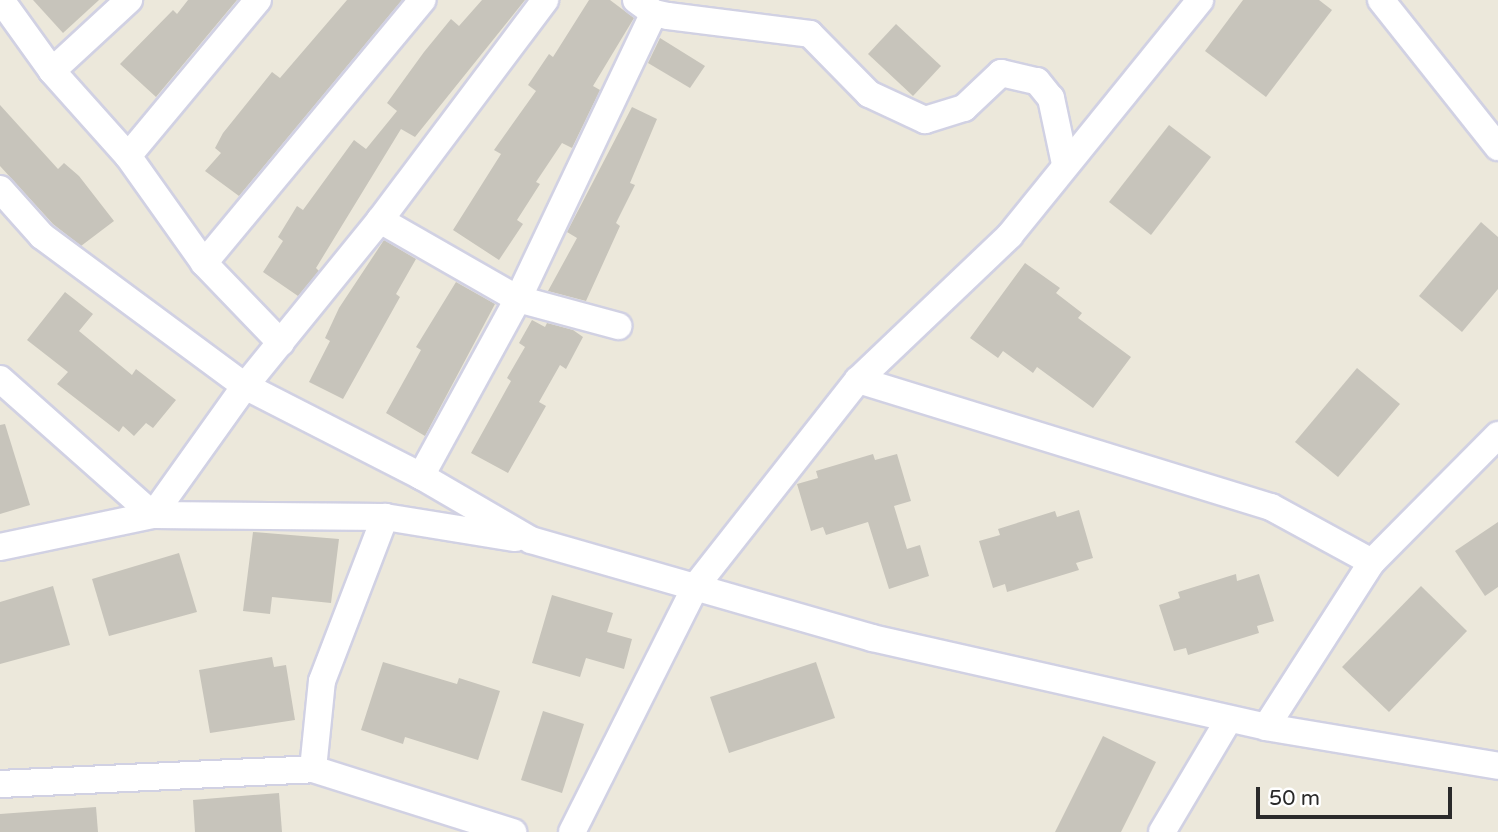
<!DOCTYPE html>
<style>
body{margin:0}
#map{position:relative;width:1498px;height:832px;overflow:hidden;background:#ece8db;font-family:"Varela Round",sans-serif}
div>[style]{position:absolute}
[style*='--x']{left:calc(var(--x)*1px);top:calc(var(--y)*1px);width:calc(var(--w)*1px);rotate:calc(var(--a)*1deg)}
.building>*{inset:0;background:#c7c4bb}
.roads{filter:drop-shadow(2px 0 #d1d1e3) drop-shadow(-2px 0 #d1d1e3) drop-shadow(0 2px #d1d1e3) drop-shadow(0 -2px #d1d1e3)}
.street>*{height:26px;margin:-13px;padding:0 13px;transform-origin:13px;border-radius:13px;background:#fff}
span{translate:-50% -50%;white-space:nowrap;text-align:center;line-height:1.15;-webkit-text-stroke:6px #fff;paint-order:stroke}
.scale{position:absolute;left:1256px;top:787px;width:196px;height:32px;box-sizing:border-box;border:4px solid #2a2a2a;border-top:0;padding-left:9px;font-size:21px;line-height:24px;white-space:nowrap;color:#2a2a2a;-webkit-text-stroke:5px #fff;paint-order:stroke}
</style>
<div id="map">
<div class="building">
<div style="clip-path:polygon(33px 0,99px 0,63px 33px)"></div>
<div style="clip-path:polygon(188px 0,237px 0,156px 97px,120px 64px,173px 10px,177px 14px)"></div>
<div style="clip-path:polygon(347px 0,402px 0,239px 196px,205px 171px,221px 153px,215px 148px,223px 133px,272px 72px,280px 78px)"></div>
<div style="clip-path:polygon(482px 0,525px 0,415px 137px,401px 129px,316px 268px,319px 271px,298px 296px,263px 272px,283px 241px,278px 237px,297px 206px,303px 210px,354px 140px,366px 149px,397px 111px,387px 103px,424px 52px,451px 19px,459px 26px)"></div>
<div style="clip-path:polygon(589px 0,610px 0,634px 18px,593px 86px,600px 90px,572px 148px,562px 143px,536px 182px,540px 184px,517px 220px,523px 224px,499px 260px,453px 230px,501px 154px,494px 150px,536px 91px,528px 85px,549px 54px,553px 57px)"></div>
<div style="clip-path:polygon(1243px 0,1319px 0,1332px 10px,1266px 97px,1205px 51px)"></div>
<div style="clip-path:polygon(896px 24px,941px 66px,913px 96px,868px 54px)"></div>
<div style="clip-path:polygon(660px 38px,705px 66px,690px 88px,648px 63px)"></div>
<div style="clip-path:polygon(0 105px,58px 169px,64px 163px,79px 176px,114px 221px,81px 246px,53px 224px,0 166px)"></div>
<div style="clip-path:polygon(632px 107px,657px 119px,630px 183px,635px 185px,616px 223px,620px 226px,586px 301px,548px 291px,577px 238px,567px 232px)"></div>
<div style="clip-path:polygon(1169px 125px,1211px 157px,1151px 235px,1109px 202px)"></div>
<div style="clip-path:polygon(1481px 222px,1498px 237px,1498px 289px,1462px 332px,1419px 296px)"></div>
<div style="clip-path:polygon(384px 240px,416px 259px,396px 294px,400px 297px,343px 399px,309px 382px,330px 341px,325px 338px,339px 308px)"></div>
<div style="clip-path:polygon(1025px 263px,1060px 288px,1056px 293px,1082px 313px,1078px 318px,1131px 357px,1093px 408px,1037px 367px,1033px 373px,1003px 351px,998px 358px,970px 338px)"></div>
<div style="clip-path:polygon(456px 282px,495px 304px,425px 436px,386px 413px,421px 350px,416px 347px)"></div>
<div style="clip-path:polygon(65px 292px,93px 314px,79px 331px,132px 375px,136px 369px,176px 400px,153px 428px,146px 423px,134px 436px,123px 426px,119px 432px,57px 384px,68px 372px,27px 340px)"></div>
<div style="clip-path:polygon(532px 320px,545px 327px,547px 323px,573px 330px,583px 337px,566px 369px,560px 365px,539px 402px,546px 406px,508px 473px,471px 453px,511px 381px,507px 378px,525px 347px,519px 343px)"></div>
<div style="clip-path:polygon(1357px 368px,1400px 404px,1338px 477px,1295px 442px)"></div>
<div style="clip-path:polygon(5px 424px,30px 505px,0 514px,0 425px)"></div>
<div style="clip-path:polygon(873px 454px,875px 460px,897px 454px,911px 501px,894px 506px,907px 549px,920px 545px,929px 576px,889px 589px,868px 522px,826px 535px,823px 527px,811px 531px,797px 484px,818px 478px,816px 471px)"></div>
<div style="clip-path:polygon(1079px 510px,1093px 558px,1076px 563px,1079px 570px,1007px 592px,1005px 584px,993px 588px,979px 541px,1000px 535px,998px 529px,1055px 511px,1057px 517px)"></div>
<div style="clip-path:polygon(1498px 522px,1498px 587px,1485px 596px,1455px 551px)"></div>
<div style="clip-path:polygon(253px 532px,339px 539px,331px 603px,272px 597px,270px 614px,243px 611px)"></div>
<div style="clip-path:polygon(179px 553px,197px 612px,109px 636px,92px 579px)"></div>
<div style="clip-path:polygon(1236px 574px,1237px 581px,1259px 574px,1274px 621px,1257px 626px,1259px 633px,1188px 655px,1186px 648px,1174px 651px,1159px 605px,1180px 598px,1178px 592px)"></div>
<div style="clip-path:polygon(53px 586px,70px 645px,0 664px,0 602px)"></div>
<div style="clip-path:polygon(1421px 586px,1467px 631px,1389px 712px,1342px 667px)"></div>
<div style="clip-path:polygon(552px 595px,613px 613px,607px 632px,632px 639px,624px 669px,586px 658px,580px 677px,532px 663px)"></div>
<div style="clip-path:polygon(272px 657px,274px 667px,286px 665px,295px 720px,210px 733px,199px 670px)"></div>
<div style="clip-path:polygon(383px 662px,457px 684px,459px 678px,500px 691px,478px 760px,405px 737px,403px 744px,361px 730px)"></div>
<div style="clip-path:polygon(816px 662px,835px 718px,729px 753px,710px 697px)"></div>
<div style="clip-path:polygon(543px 711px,584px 724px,562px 793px,521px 780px)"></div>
<div style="clip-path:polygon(1103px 736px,1156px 762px,1121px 832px,1055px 832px)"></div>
<div style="clip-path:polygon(279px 793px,282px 832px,195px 832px,193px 800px)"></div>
<div style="clip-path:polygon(96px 807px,98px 832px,0 832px,0 814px)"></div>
</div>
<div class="roads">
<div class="street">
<div style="--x:1;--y:0;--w:87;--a:54.3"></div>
<div style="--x:52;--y:71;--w:114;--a:48.2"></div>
<div style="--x:128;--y:156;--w:131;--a:54.6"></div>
<div style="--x:204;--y:263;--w:111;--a:46.1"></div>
<div style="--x:636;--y:0;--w:22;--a:36"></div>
<div style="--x:654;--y:13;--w:14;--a:12"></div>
<div style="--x:668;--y:16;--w:143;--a:7.2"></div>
<div style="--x:810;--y:34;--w:84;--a:45.5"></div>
<div style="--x:869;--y:94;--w:62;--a:24.9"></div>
<div style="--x:925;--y:120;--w:41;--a:-17.1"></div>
<div style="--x:964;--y:108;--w:51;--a:-43.4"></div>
<div style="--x:1001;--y:73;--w:37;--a:13"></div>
<div style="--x:1037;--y:81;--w:22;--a:51"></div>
<div style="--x:1051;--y:98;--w:67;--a:78"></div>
<div style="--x:1381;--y:0;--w:188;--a:51.5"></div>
<div style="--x:52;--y:71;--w:105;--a:-42.7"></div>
<div style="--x:128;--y:156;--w:203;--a:-50.2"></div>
<div style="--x:0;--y:189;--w:63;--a:48.2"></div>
<div style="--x:42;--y:236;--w:252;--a:36.5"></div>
<div style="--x:245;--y:386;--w:198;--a:27.1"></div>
<div style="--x:421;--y:476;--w:127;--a:30.2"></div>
<div style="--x:531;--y:540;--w:355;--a:16"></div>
<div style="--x:872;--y:638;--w:404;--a:12.7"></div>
<div style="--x:1266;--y:727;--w:235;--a:9.5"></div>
<div style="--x:380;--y:220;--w:159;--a:29.8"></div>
<div style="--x:518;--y:299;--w:104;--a:15.1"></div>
<div style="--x:204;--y:263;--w:342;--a:-50.3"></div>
<div style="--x:0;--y:379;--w:205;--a:41.6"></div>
<div style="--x:858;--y:380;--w:432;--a:17.1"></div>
<div style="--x:1271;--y:507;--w:115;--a:28.6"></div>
<div style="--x:421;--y:476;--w:202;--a:-61.3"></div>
<div style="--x:518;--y:299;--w:317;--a:-64.6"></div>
<div style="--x:153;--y:515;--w:158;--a:-54.5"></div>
<div style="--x:245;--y:386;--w:214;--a:-50.9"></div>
<div style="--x:380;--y:220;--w:275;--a:-53.1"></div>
<div style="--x:0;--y:547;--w:156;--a:-11.8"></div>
<div style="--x:153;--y:515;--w:232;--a:0.5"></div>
<div style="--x:385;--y:517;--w:132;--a:9.2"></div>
<div style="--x:1266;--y:727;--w:196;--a:-57.3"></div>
<div style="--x:1372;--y:562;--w:179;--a:-45.2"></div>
<div style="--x:313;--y:769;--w:88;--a:-84.2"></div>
<div style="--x:322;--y:681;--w:176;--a:-69"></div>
<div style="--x:0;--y:784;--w:313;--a:-2.7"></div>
<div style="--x:313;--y:769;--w:210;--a:17.5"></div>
<div style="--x:572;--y:832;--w:274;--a:-63.3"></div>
<div style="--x:695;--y:587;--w:263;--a:-51.8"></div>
<div style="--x:858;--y:380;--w:210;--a:-43.6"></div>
<div style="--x:1010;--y:235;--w:302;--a:-51"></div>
<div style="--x:1162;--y:832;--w:131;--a:-59.3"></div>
</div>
</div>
<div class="scale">50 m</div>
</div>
